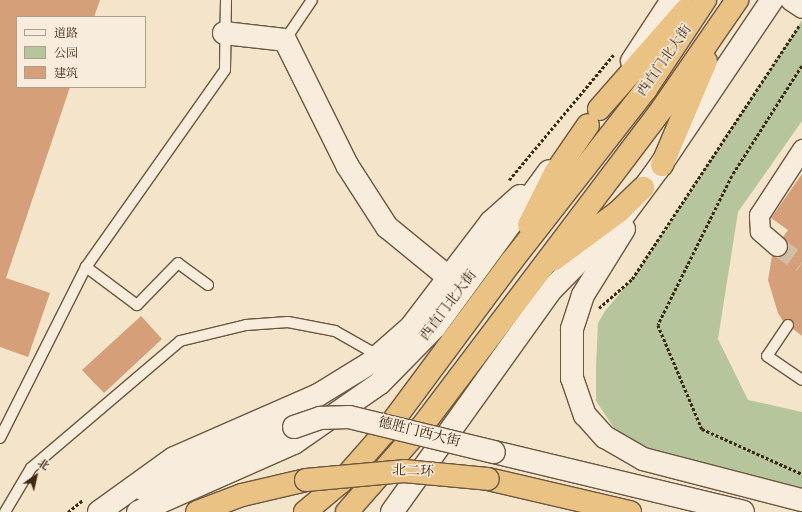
<!DOCTYPE html>
<meta charset="utf-8">
<style>
body{margin:0}
#map{position:relative;width:802px;height:512px;overflow:hidden;background:#f4e4c9;font-family:Vollkorn,"Noto Serif SC",serif}
div>[style]{position:absolute}
[style*='--x']{left:calc(var(--x)*1px);top:calc(var(--y)*1px);width:calc(var(--w)*1px);rotate:calc(var(--a)*1deg)}
.green>*{inset:0;background:#b6c59b}
.building>*{inset:0;background:#d49f79}
.minor-tunnel>*{height:19px;margin-top:-9.5px;transform-origin:0;background:repeating-linear-gradient(90deg,#d0bea5 0 19px,transparent 0 29px)}
.path>*{height:2.5px;margin-top:-1.25px;transform-origin:0;background:repeating-linear-gradient(90deg,#3f2813 0 3px,transparent 0 5px)}
.roads{filter:drop-shadow(1px 0 #6c5740) drop-shadow(-1px 0 #6c5740) drop-shadow(0 1px #6c5740) drop-shadow(0 -1px #6c5740)}
.service>*{height:10px;margin:-5px;padding:0 5px;transform-origin:5px;border-radius:5px;background:#f8eddc}
.minor>*{height:19px;margin:-9.5px;padding:0 9.5px;transform-origin:9.5px;border-radius:9.5px;background:#f8eddc}
.tertiary>*{height:22px;margin:-11px;padding:0 11px;transform-origin:11px;border-radius:11px;background:#f8eddc}
.trunk>*{height:22px;margin:-11px;padding:0 11px;transform-origin:11px;border-radius:11px;background:#eac284}
.bridges{filter:drop-shadow(1px 0 #6c5740) drop-shadow(-1px 0 #6c5740) drop-shadow(0 1px #6c5740) drop-shadow(0 -1px #6c5740)}
.tertiary-bridge>*{height:22px;margin:-11px;padding:0 11px;transform-origin:11px;border-radius:11px;background:#f8eddc}
.trunk-bridge>*{height:22px;margin:-11px;padding:0 11px;transform-origin:11px;border-radius:11px;background:#eac284}
span{translate:-50% -50%;white-space:nowrap;text-align:center;line-height:1.15;-webkit-text-stroke:3px #f8eddc;paint-order:stroke}
.street-label{font-size:14px;color:#3f2813}
.legend{position:absolute;left:16px;top:16px;width:130px;height:72px;box-sizing:border-box;background:#f8eddc;border:1px solid #ae9e8c;margin:0;padding:5px 7px;list-style:none;font-size:12px;color:#3f2813}
.legend li{display:flex;align-items:center;gap:8px;height:20px}
.legend b{width:20px;border:1px solid #ae9e8c}
.north{position:absolute;left:16px;top:456px;width:40px;height:40px;-webkit-text-stroke:3px #f8eddc;paint-order:stroke;rotate:34deg;font-size:11px;font-weight:700;line-height:16px;text-align:center;color:#3f2813}
.north::after{content:'';display:block;margin:auto;width:14px;height:18px;background:#3f2813;clip-path:polygon(50% 0,100% 100%,50% 72%,0 100%)}
</style>
<div id="map">
<div class="green">
<div style="clip-path:polygon(802px 20px,802px 121px,738px 212px,718px 339px,748px 400px,802px 412px,802px 494px,649px 454px,616px 431px,596px 401px,596px 367px,598px 323px,605px 311px,632px 279px)"></div>
</div>
<div class="building">
<div style="clip-path:polygon(0 0,100px 0,94px 17px,17px 17px,17px 87px,70px 87px,6px 278px,50px 293px,28px 357px,0 347px)"></div>
<div style="clip-path:polygon(802px 174px,802px 336px,793px 329px,792px 320px,783px 321px,778px 313px,768px 280px,772px 256px,781px 256px,788px 248px,783px 237px,788px 230px,771px 218px)"></div>
<div style="clip-path:polygon(141px 316px,162px 339px,104px 393px,82px 370px)"></div>
</div>
<div class="minor-tunnel">
<div style="--x:777;--y:246;--w:30;--a:34"></div>
</div>
<div class="path">
<div style="--x:802;--y:66;--w:130;--a:122.5"></div>
<div style="--x:732;--y:176;--w:166;--a:116.4"></div>
<div style="--x:658;--y:325;--w:113;--a:67.1"></div>
<div style="--x:702;--y:429;--w:110;--a:24.2"></div>
<div style="--x:509;--y:180;--w:163;--a:-50.2"></div>
<div style="--x:599;--y:308;--w:44;--a:-41.3"></div>
<div style="--x:632;--y:279;--w:305;--a:-56.6"></div>
<div style="--x:68;--y:512;--w:19;--a:-39"></div>
</div>
<div class="roads">
<div class="service">
<div style="--x:285;--y:40;--w:48;--a:-56"></div>
<div style="--x:208;--y:285;--w:37;--a:-144"></div>
<div style="--x:178;--y:263;--w:59;--a:134.3"></div>
<div style="--x:137;--y:305;--w:64;--a:-143.3"></div>
<div style="--x:86;--y:267;--w:241;--a:-54.8"></div>
<div style="--x:225;--y:70;--w:70;--a:-89.2"></div>
<div style="--x:788;--y:325;--w:37;--a:124"></div>
<div style="--x:767;--y:356;--w:42;--a:34.4"></div>
<div style="--x:0;--y:438;--w:191;--a:-63.3"></div>
<div style="--x:5;--y:512;--w:51;--a:-59.4"></div>
<div style="--x:31;--y:468;--w:196;--a:-40.4"></div>
<div style="--x:180;--y:341;--w:68;--a:-13.6"></div>
<div style="--x:246;--y:325;--w:42;--a:-4.1"></div>
<div style="--x:288;--y:322;--w:48;--a:10.8"></div>
<div style="--x:335;--y:331;--w:51;--a:29.6"></div>
</div>
<div class="minor">
<div style="--x:790;--y:0;--w:14;--a:34"></div>
<div style="--x:777;--y:246;--w:23;--a:-139"></div>
<div style="--x:760;--y:231;--w:16;--a:-94"></div>
<div style="--x:759;--y:215;--w:79;--a:-56.9"></div>
</div>
<div class="tertiary">
<div style="--x:224;--y:33;--w:61;--a:6.5"></div>
<div style="--x:285;--y:40;--w:140;--a:63.6"></div>
<div style="--x:347;--y:165;--w:74;--a:57.2"></div>
<div style="--x:387;--y:227;--w:79;--a:39.3"></div>
<div style="--x:632;--y:61;--w:73;--a:-56.7"></div>
<div style="--x:624;--y:229;--w:78;--a:121.8"></div>
<div style="--x:583;--y:295;--w:36;--a:108"></div>
<div style="--x:572;--y:329;--w:49;--a:90"></div>
<div style="--x:572;--y:378;--w:39;--a:71"></div>
<div style="--x:585;--y:415;--w:30;--a:48"></div>
<div style="--x:605;--y:437;--w:44;--a:30.1"></div>
<div style="--x:643;--y:459;--w:164;--a:14.5"></div>
<div style="--x:494;--y:452;--w:256;--a:13.5"></div>
<div style="--x:144;--y:490;--w:163;--a:-22.8"></div>
<div style="--x:99;--y:512;--w:92;--a:-35.8"></div>
<div style="--x:174;--y:458;--w:157;--a:-23.6"></div>
<div style="--x:318;--y:395;--w:61;--a:-31.6"></div>
<div style="--x:370;--y:363;--w:55;--a:-41.3"></div>
<div style="--x:411;--y:327;--w:132;--a:-52.7"></div>
<div style="--x:491;--y:222;--w:39;--a:-42"></div>
<div style="--x:138;--y:512;--w:171;--a:-23.9"></div>
<div style="--x:294;--y:443;--w:105;--a:-34.9"></div>
<div style="--x:380;--y:383;--w:78;--a:-45.5"></div>
<div style="--x:435;--y:327;--w:193;--a:-53.8"></div>
<div style="--x:392;--y:512;--w:272;--a:-54.4"></div>
<div style="--x:550;--y:291;--w:101;--a:-45.4"></div>
<div style="--x:621;--y:219;--w:62;--a:-53.5"></div>
<div style="--x:658;--y:169;--w:204;--a:-56"></div>
</div>
<div class="trunk">
<div style="--x:599;--y:109;--w:132;--a:-48.7"></div>
<div style="--x:662;--y:165;--w:113;--a:-67.1"></div>
<div style="--x:529;--y:225;--w:58;--a:-63.4"></div>
<div style="--x:555;--y:173;--w:58;--a:-55.5"></div>
<div style="--x:553;--y:260;--w:81;--a:-36.4"></div>
<div style="--x:618;--y:212;--w:35;--a:-44"></div>
<div style="--x:488;--y:479;--w:146;--a:13.1"></div>
<div style="--x:197;--y:512;--w:48;--a:-20.7"></div>
<div style="--x:242;--y:495;--w:66;--a:-13.2"></div>
<div style="--x:305;--y:512;--w:47;--a:-39.8"></div>
<div style="--x:341;--y:482;--w:65;--a:-48.7"></div>
<div style="--x:384;--y:433;--w:213;--a:-53.4"></div>
<div style="--x:511;--y:262;--w:219;--a:-52"></div>
<div style="--x:646;--y:89;--w:107;--a:-56.5"></div>
<div style="--x:347;--y:512;--w:111;--a:-48.7"></div>
<div style="--x:420;--y:429;--w:405;--a:-52.9"></div>
<div style="--x:664;--y:106;--w:129;--a:-55.4"></div>
</div>
</div>
<div class="bridges">
<div class="tertiary-bridge">
<div style="--x:294;--y:427;--w:28;--a:-19"></div>
<div style="--x:320;--y:418;--w:29;--a:-2"></div>
<div style="--x:349;--y:417;--w:149;--a:13.6"></div>
</div>
<div class="trunk-bridge">
<div style="--x:306;--y:480;--w:98;--a:-5.2"></div>
<div style="--x:404;--y:471;--w:84;--a:5.4"></div>
</div>
</div>
<div class="street-label">
<span style="left:665px;top:61px;rotate:-55deg">西直门北大街</span>
<span style="left:449px;top:306px;rotate:-53deg">西直门北大街</span>
<span style="left:419px;top:433px;rotate:14deg">德胜门西大街</span>
<span style="left:413px;top:472px;rotate:2deg">北二环</span>
</div>
<ul class="legend">
<li><b style="height:5px;background:#f8eddc"></b>道路</li>
<li><b style="height:11px;background:#b6c59b"></b>公园</li>
<li><b style="height:11px;background:#d49f79"></b>建筑</li>
</ul>
<div class="north">北</div>
</div>
